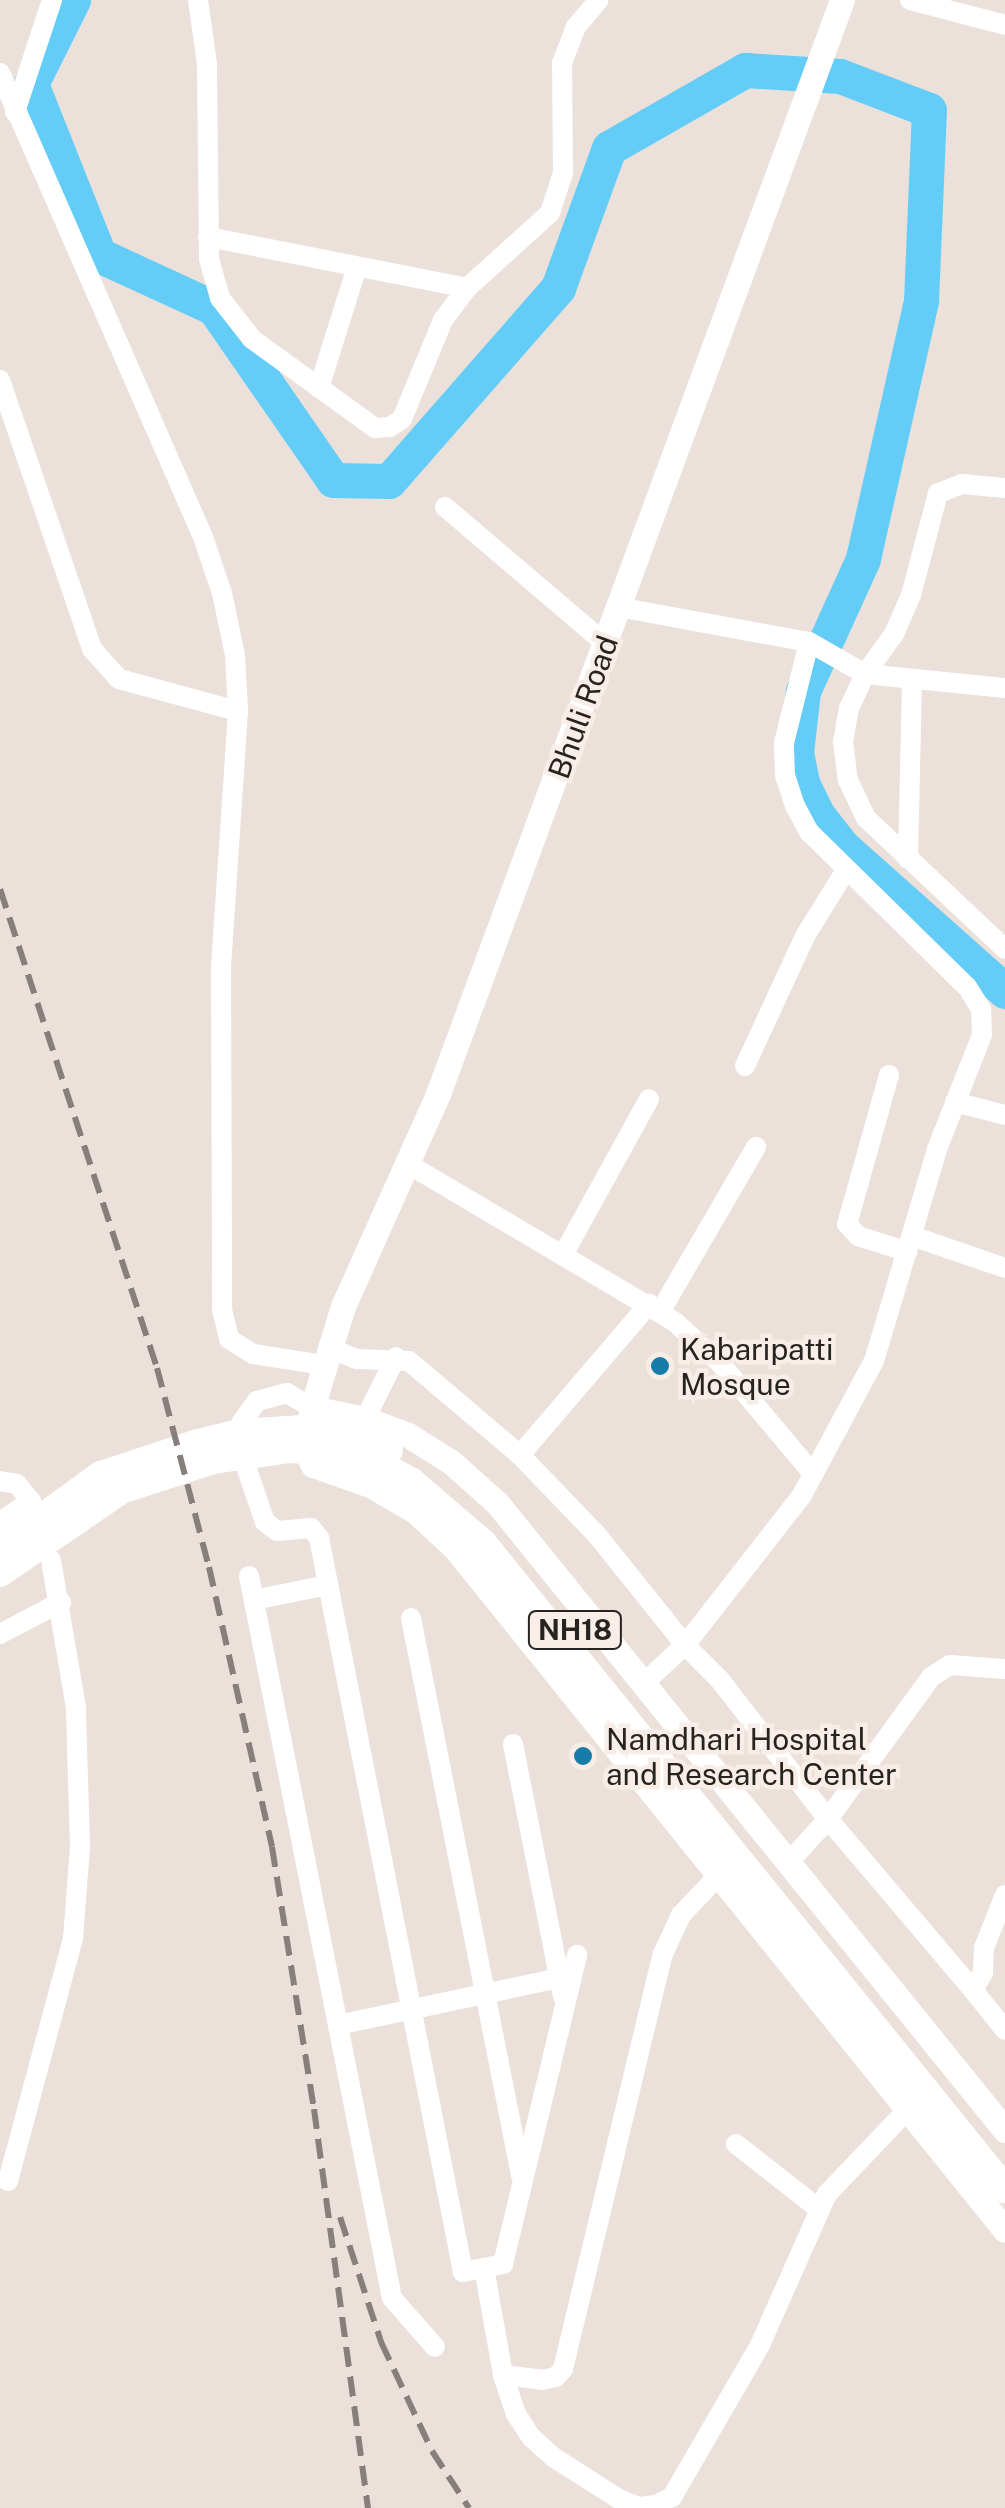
<!DOCTYPE html>
<style>
body{margin:0}
#map{position:relative;width:1005px;height:2508px;overflow:hidden;background:#ebe0da;font-family:"Public Sans",sans-serif}
div>[style]{position:absolute}
[style*='--x']{left:calc(var(--x)*1px);top:calc(var(--y)*1px);width:calc(var(--w)*1px);rotate:calc(var(--a)*1deg)}
.river>*{height:35px;margin:-17.5px;padding:0 17.5px;transform-origin:17.5px;border-radius:17.5px;background:#63cdf7}
.minor>*{height:20px;margin:-10px;padding:0 10px;transform-origin:10px;border-radius:10px;background:#fff}
.major>*{height:25px;margin:-12.5px;padding:0 12.5px;transform-origin:12.5px;border-radius:12.5px;background:#fff}
.highway>*{height:28px;margin:-14px;padding:0 14px;transform-origin:14px;border-radius:14px;background:#fff}
.rail>*{height:6px;margin-top:-3px;transform-origin:0;background:repeating-linear-gradient(90deg,#867f7b 0 20px,transparent 0 30px)}
.dots>*{width:28px;height:28px;translate:-50% -50%;box-sizing:border-box;border:5px solid #f8eee7;border-radius:50%}
span{translate:-50% -50%;white-space:nowrap;text-align:center;line-height:1.15;-webkit-text-stroke:9px #f8eee7;paint-order:stroke}
.shield-label span{padding:2px 8px;background:#f8eee7;border:2px solid;border-radius:8px;-webkit-text-stroke-width:0}
.shield-label{font-size:28px;color:#272321;font-weight:700}
.street-label{font-size:30px;color:#272321}
.poi-label{font-size:30px;color:#272321}
.left{translate:0 -50%;text-align:left}
</style>
<div id="map">
<div class="river">
<div style="--x:73;--y:0;--w:94;--a:116.6"></div>
<div style="--x:31;--y:84;--w:184;--a:68.3"></div>
<div style="--x:99;--y:255;--w:127;--a:24.7"></div>
<div style="--x:214;--y:308;--w:209;--a:55.3"></div>
<div style="--x:333;--y:480;--w:56;--a:1"></div>
<div style="--x:389;--y:481;--w:257;--a:-48.8"></div>
<div style="--x:558;--y:288;--w:149;--a:-70"></div>
<div style="--x:609;--y:148;--w:157;--a:-29.8"></div>
<div style="--x:745;--y:70;--w:95;--a:3.6"></div>
<div style="--x:840;--y:76;--w:95;--a:20.9"></div>
<div style="--x:929;--y:110;--w:191;--a:92.4"></div>
<div style="--x:921;--y:301;--w:264;--a:102.7"></div>
<div style="--x:863;--y:559;--w:145;--a:114.4"></div>
<div style="--x:803;--y:691;--w:61;--a:96.5"></div>
<div style="--x:796;--y:752;--w:32;--a:79"></div>
<div style="--x:802;--y:783;--w:34;--a:64"></div>
<div style="--x:817;--y:814;--w:41;--a:52"></div>
<div style="--x:842;--y:846;--w:218;--a:41.7"></div>
</div>
<div class="minor">
<div style="--x:198;--y:0;--w:65;--a:82"></div>
<div style="--x:207;--y:64;--w:195;--a:89.4"></div>
<div style="--x:209;--y:259;--w:41;--a:74.2"></div>
<div style="--x:220;--y:298;--w:52;--a:52"></div>
<div style="--x:252;--y:339;--w:152;--a:35.9"></div>
<div style="--x:375;--y:428;--w:15;--a:-4"></div>
<div style="--x:390;--y:427;--w:14;--a:-34"></div>
<div style="--x:402;--y:419;--w:107;--a:-67.5"></div>
<div style="--x:443;--y:320;--w:40;--a:-53"></div>
<div style="--x:467;--y:288;--w:112;--a:-42.1"></div>
<div style="--x:550;--y:213;--w:42;--a:-72"></div>
<div style="--x:563;--y:173;--w:110;--a:-90.5"></div>
<div style="--x:562;--y:63;--w:39;--a:-69"></div>
<div style="--x:576;--y:27;--w:35;--a:-50"></div>
<div style="--x:910;--y:0;--w:98;--a:14.7"></div>
<div style="--x:0;--y:73;--w:506;--a:66.37"></div>
<div style="--x:203;--y:537;--w:59;--a:71.3"></div>
<div style="--x:222;--y:593;--w:63;--a:78.2"></div>
<div style="--x:235;--y:655;--w:56;--a:86.9"></div>
<div style="--x:15;--y:112;--w:118;--a:-71.7"></div>
<div style="--x:208;--y:237;--w:264;--a:11.1"></div>
<div style="--x:0;--y:380;--w:284;--a:71.1"></div>
<div style="--x:92;--y:649;--w:40;--a:48"></div>
<div style="--x:119;--y:679;--w:123;--a:15.1"></div>
<div style="--x:238;--y:711;--w:260;--a:93.8"></div>
<div style="--x:221;--y:970;--w:340;--a:89.8"></div>
<div style="--x:222;--y:1310;--w:30;--a:76"></div>
<div style="--x:229;--y:1339;--w:28;--a:32"></div>
<div style="--x:253;--y:1354;--w:72;--a:8.8"></div>
<div style="--x:319;--y:388;--w:127;--a:-72.6"></div>
<div style="--x:1005;--y:488;--w:43;--a:-174.7"></div>
<div style="--x:962;--y:484;--w:26;--a:159"></div>
<div style="--x:938;--y:493;--w:106;--a:104.8"></div>
<div style="--x:911;--y:595;--w:43;--a:113.6"></div>
<div style="--x:894;--y:634;--w:49;--a:125.9"></div>
<div style="--x:865;--y:674;--w:38;--a:115"></div>
<div style="--x:849;--y:708;--w:34;--a:100"></div>
<div style="--x:843;--y:741;--w:39;--a:83"></div>
<div style="--x:848;--y:780;--w:42;--a:64.7"></div>
<div style="--x:866;--y:818;--w:191;--a:43.3"></div>
<div style="--x:445;--y:507;--w:210;--a:40.4"></div>
<div style="--x:618;--y:607;--w:194;--a:10.4"></div>
<div style="--x:809;--y:642;--w:64;--a:29.7"></div>
<div style="--x:865;--y:674;--w:141;--a:5.7"></div>
<div style="--x:908;--y:859;--w:179;--a:-88.7"></div>
<div style="--x:745;--y:1066;--w:143;--a:-65.2"></div>
<div style="--x:805;--y:936;--w:78;--a:-58.2"></div>
<div style="--x:889;--y:1075;--w:155;--a:105.7"></div>
<div style="--x:847;--y:1224;--w:16;--a:47"></div>
<div style="--x:858;--y:1236;--w:52;--a:17.7"></div>
<div style="--x:955;--y:1102;--w:52;--a:14.6"></div>
<div style="--x:408;--y:1164;--w:310;--a:30.6"></div>
<div style="--x:675;--y:1322;--w:61;--a:42.3"></div>
<div style="--x:720;--y:1363;--w:145;--a:50"></div>
<div style="--x:912;--y:1236;--w:98;--a:19"></div>
<div style="--x:563;--y:1255;--w:178;--a:-61.1"></div>
<div style="--x:660;--y:1312;--w:191;--a:-59.8"></div>
<div style="--x:328;--y:1348;--w:31;--a:21"></div>
<div style="--x:357;--y:1359;--w:52;--a:2.2"></div>
<div style="--x:409;--y:1361;--w:145;--a:40.3"></div>
<div style="--x:520;--y:1455;--w:111;--a:46.1"></div>
<div style="--x:597;--y:1535;--w:141;--a:51.3"></div>
<div style="--x:685;--y:1645;--w:49;--a:45"></div>
<div style="--x:720;--y:1680;--w:176;--a:52.2"></div>
<div style="--x:828;--y:1819;--w:224;--a:49.7"></div>
<div style="--x:973;--y:1990;--w:20;--a:-60"></div>
<div style="--x:983;--y:1973;--w:25;--a:-88"></div>
<div style="--x:984;--y:1948;--w:57;--a:-68.4"></div>
<div style="--x:312;--y:1408;--w:29;--a:-149"></div>
<div style="--x:287;--y:1393;--w:31;--a:165"></div>
<div style="--x:257;--y:1401;--w:26;--a:126"></div>
<div style="--x:242;--y:1422;--w:30;--a:92"></div>
<div style="--x:241;--y:1452;--w:74;--a:71.1"></div>
<div style="--x:265;--y:1522;--w:15;--a:37"></div>
<div style="--x:277;--y:1531;--w:34;--a:-5"></div>
<div style="--x:311;--y:1528;--w:13;--a:51"></div>
<div style="--x:319;--y:1538;--w:748;--a:78.9"></div>
<div style="--x:463;--y:2272;--w:41;--a:-11.3"></div>
<div style="--x:503;--y:2264;--w:318;--a:-76.5"></div>
<div style="--x:365;--y:1419;--w:69;--a:-63.4"></div>
<div style="--x:520;--y:1455;--w:199;--a:-49.5"></div>
<div style="--x:0;--y:1481;--w:17;--a:10"></div>
<div style="--x:17;--y:1484;--w:22;--a:51"></div>
<div style="--x:31;--y:1501;--w:37;--a:146"></div>
<div style="--x:249;--y:1576;--w:736;--a:78.8"></div>
<div style="--x:392;--y:2298;--w:65;--a:48.7"></div>
<div style="--x:254;--y:1600;--w:76;--a:-11.5"></div>
<div style="--x:411;--y:1618;--w:568;--a:78.83"></div>
<div style="--x:0;--y:1634;--w:69;--a:-27.7"></div>
<div style="--x:644;--y:1683;--w:56;--a:-42.8"></div>
<div style="--x:685;--y:1645;--w:190;--a:-52"></div>
<div style="--x:802;--y:1495;--w:152;--a:-61.8"></div>
<div style="--x:874;--y:1361;--w:221;--a:-73.4"></div>
<div style="--x:937;--y:1149;--w:123;--a:-68.5"></div>
<div style="--x:982;--y:1035;--w:26;--a:-92"></div>
<div style="--x:981;--y:1009;--w:26;--a:-122"></div>
<div style="--x:967;--y:987;--w:221;--a:-135.5"></div>
<div style="--x:809;--y:832;--w:30;--a:-118"></div>
<div style="--x:795;--y:806;--w:32;--a:-108"></div>
<div style="--x:785;--y:776;--w:33;--a:-92"></div>
<div style="--x:784;--y:743;--w:104;--a:-76.1"></div>
<div style="--x:513;--y:1744;--w:258;--a:78.8"></div>
<div style="--x:789;--y:1862;--w:58;--a:-47.8"></div>
<div style="--x:828;--y:1819;--w:175;--a:-54"></div>
<div style="--x:931;--y:1677;--w:22;--a:-32"></div>
<div style="--x:950;--y:1665;--w:55;--a:4.2"></div>
<div style="--x:973;--y:1990;--w:51;--a:51.3"></div>
<div style="--x:338;--y:2025;--w:227;--a:-12"></div>
<div style="--x:736;--y:2144;--w:105;--a:38.1"></div>
<div style="--x:8;--y:2181;--w:252;--a:-75"></div>
<div style="--x:73;--y:1938;--w:92;--a:-85.6"></div>
<div style="--x:80;--y:1846;--w:138;--a:-91.7"></div>
<div style="--x:76;--y:1708;--w:150;--a:-99.6"></div>
<div style="--x:484;--y:2268;--w:109;--a:79.9"></div>
<div style="--x:503;--y:2375;--w:41;--a:71.6"></div>
<div style="--x:516;--y:2414;--w:27;--a:57"></div>
<div style="--x:531;--y:2437;--w:30;--a:42"></div>
<div style="--x:553;--y:2457;--w:78;--a:32.5"></div>
<div style="--x:619;--y:2499;--w:22;--a:22"></div>
<div style="--x:639;--y:2507;--w:17;--a:-7"></div>
<div style="--x:656;--y:2505;--w:18;--a:-27"></div>
<div style="--x:672;--y:2497;--w:176;--a:-59.9"></div>
<div style="--x:760;--y:2345;--w:165;--a:-66.1"></div>
<div style="--x:827;--y:2194;--w:120;--a:-46.3"></div>
<div style="--x:503;--y:2375;--w:39;--a:7"></div>
<div style="--x:542;--y:2380;--w:14;--a:-12"></div>
<div style="--x:556;--y:2377;--w:11;--a:-49"></div>
<div style="--x:563;--y:2369;--w:427;--a:-76.5"></div>
<div style="--x:663;--y:1954;--w:43;--a:-65.2"></div>
<div style="--x:681;--y:1915;--w:55;--a:-46.5"></div>
</div>
<div class="major">
<div style="--x:842;--y:0;--w:1166;--a:110.27"></div>
<div style="--x:438;--y:1094;--w:232;--a:114.1"></div>
<div style="--x:343;--y:1306;--w:107;--a:106.9"></div>
<div style="--x:312;--y:1408;--w:43;--a:99.5"></div>
<div style="--x:305;--y:1450;--w:17;--a:62"></div>
<div style="--x:313;--y:1465;--w:60;--a:19.3"></div>
<div style="--x:370;--y:1485;--w:52;--a:30"></div>
<div style="--x:415;--y:1511;--w:54;--a:42.8"></div>
<div style="--x:455;--y:1548;--w:876;--a:51.12"></div>
<div style="--x:312;--y:1408;--w:54;--a:11.7"></div>
<div style="--x:365;--y:1419;--w:46;--a:20.4"></div>
<div style="--x:408;--y:1435;--w:51;--a:32.1"></div>
<div style="--x:451;--y:1462;--w:62;--a:41.7"></div>
<div style="--x:497;--y:1503;--w:807;--a:50.99"></div>
</div>
<div class="highway">
<div style="--x:0;--y:1548;--w:125;--a:-35.9"></div>
<div style="--x:101;--y:1475;--w:102;--a:-18.3"></div>
<div style="--x:198;--y:1443;--w:42;--a:-13.7"></div>
<div style="--x:239;--y:1433;--w:63;--a:-3.6"></div>
<div style="--x:302;--y:1429;--w:51;--a:6.7"></div>
<div style="--x:353;--y:1435;--w:39;--a:23"></div>
<div style="--x:0;--y:1573;--w:147;--a:-34.4"></div>
<div style="--x:121;--y:1490;--w:97;--a:-18.1"></div>
<div style="--x:213;--y:1460;--w:76;--a:-8.3"></div>
<div style="--x:288;--y:1449;--w:36;--a:3"></div>
<div style="--x:324;--y:1451;--w:61;--a:14.3"></div>
<div style="--x:383;--y:1466;--w:33;--a:29"></div>
<div style="--x:412;--y:1482;--w:94;--a:40.7"></div>
<div style="--x:483;--y:1543;--w:831;--a:51.06"></div>
</div>
<div class="rail">
<div style="--x:0;--y:889;--w:504;--a:71.85"></div>
<div style="--x:157;--y:1368;--w:206;--a:75.4"></div>
<div style="--x:209;--y:1567;--w:287;--a:77.3"></div>
<div style="--x:272;--y:1847;--w:265;--a:80.9"></div>
<div style="--x:314;--y:2109;--w:403;--a:82.3"></div>
<div style="--x:340;--y:2217;--w:132;--a:71.8"></div>
<div style="--x:381;--y:2342;--w:120;--a:64.9"></div>
<div style="--x:432;--y:2451;--w:68;--a:57"></div>
</div>
<div class="dots">
<div style="left:660px;top:1366px;background:#177ca7"></div>
<div style="left:583px;top:1756px;background:#177ca7"></div>
</div>
<div class="shield-label">
<span style="left:575px;top:1630px">NH18</span>
</div>
<div class="street-label">
<span style="left:583px;top:707px;rotate:-70deg">Bhuli Road</span>
</div>
<div class="poi-label">
<span class="left" style="left:680px;top:1366px">Kabaripatti<br>Mosque</span>
<span class="left" style="left:606px;top:1756px">Namdhari Hospital<br>and Research Center</span>
</div>
</div>
